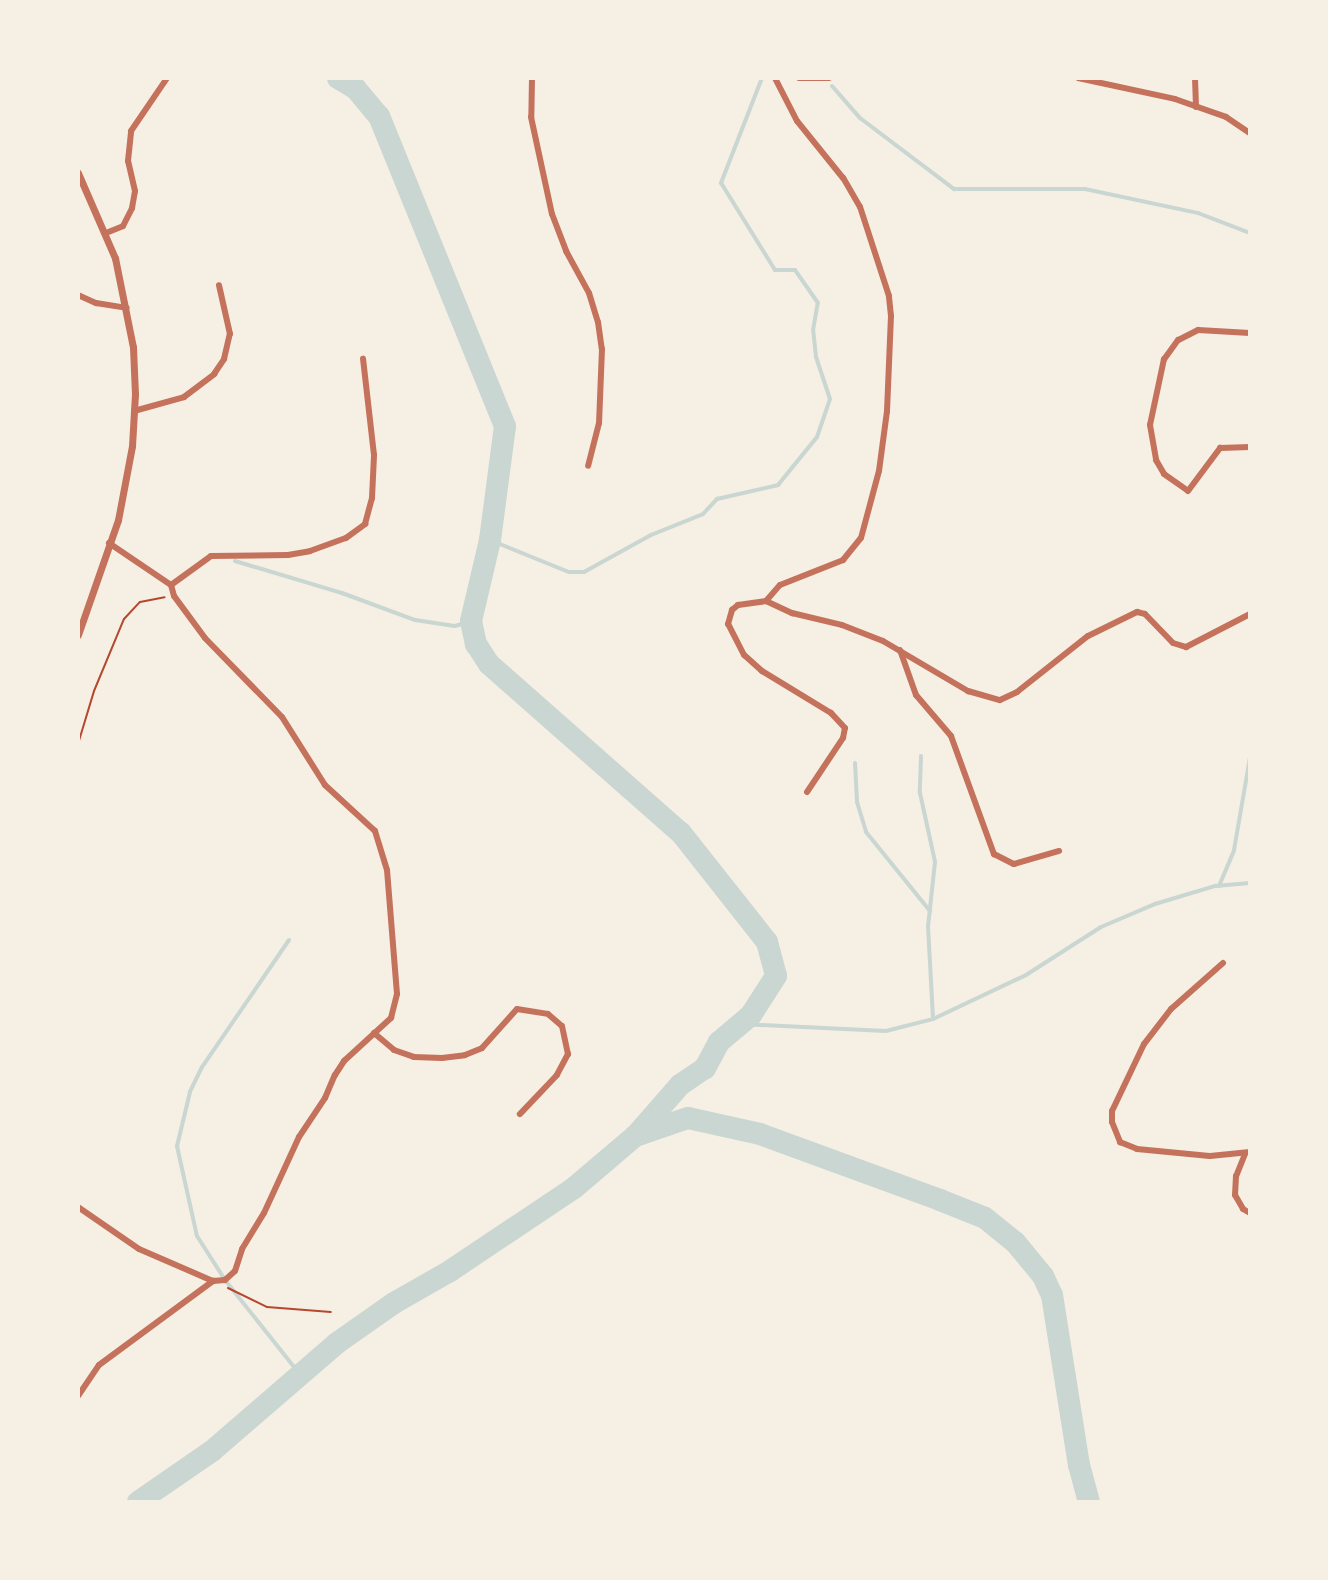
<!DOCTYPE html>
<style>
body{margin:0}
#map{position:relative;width:1328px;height:1580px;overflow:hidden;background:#f6efe4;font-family:"Source Serif 4",serif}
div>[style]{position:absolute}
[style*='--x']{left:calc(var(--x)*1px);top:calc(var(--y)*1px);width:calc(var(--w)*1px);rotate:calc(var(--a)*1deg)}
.stream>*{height:4px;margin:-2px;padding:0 2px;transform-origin:2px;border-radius:2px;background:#c9d6d2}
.river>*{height:22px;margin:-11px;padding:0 11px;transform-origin:11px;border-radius:11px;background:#c9d6d2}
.path>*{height:2px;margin:-1px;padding:0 1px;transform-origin:1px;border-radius:1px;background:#b5482f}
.minor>*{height:6px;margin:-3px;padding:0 3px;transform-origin:3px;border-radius:3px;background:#c5725c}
.tertiary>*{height:7px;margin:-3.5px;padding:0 3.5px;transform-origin:3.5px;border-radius:3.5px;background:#c5725c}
span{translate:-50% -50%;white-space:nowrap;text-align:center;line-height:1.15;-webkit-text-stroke:8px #f6efe4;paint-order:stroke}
.frame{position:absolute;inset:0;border:80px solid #f6efe4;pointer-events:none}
</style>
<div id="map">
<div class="stream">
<div style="--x:832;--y:86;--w:43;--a:48.8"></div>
<div style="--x:860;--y:118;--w:118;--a:37.1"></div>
<div style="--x:954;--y:189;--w:131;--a:0"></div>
<div style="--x:1085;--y:189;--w:116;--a:12"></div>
<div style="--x:1198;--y:213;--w:56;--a:21"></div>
<div style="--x:490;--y:540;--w:85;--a:22.1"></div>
<div style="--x:569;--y:572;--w:15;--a:0"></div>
<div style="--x:584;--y:572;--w:77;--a:-28.9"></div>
<div style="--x:651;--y:535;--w:56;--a:-22"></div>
<div style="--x:703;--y:514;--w:21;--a:-47"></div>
<div style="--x:717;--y:499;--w:63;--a:-12.9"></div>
<div style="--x:778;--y:485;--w:62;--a:-50.9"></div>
<div style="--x:817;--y:437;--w:40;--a:-71.1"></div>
<div style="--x:830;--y:399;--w:44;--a:-108.4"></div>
<div style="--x:816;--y:357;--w:27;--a:-96"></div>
<div style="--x:813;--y:330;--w:27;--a:-80"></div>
<div style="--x:818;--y:303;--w:40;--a:-124.9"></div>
<div style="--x:795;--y:270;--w:20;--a:180"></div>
<div style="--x:775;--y:270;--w:102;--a:-121.8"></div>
<div style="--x:721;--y:183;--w:113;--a:-68.7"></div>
<div style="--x:235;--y:561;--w:112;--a:16.7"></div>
<div style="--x:342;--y:593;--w:78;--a:20.3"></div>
<div style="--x:415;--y:620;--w:40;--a:8.5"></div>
<div style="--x:455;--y:626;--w:17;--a:-17"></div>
<div style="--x:921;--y:756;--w:37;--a:92"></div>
<div style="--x:920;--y:793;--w:71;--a:77.7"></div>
<div style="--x:935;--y:862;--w:64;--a:96.2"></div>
<div style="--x:928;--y:926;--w:93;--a:86.9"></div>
<div style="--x:855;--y:763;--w:39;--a:87"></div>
<div style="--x:857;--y:802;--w:31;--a:73"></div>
<div style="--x:866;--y:832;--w:102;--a:51"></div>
<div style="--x:1219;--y:886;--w:39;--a:-67"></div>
<div style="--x:1234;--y:850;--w:94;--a:-80.2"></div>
<div style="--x:289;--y:940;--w:154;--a:124.4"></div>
<div style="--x:202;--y:1067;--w:28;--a:116"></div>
<div style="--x:190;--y:1092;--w:56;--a:103.5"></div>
<div style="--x:177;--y:1146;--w:92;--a:77.5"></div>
<div style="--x:197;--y:1236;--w:52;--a:57.5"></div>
<div style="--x:225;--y:1280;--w:122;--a:51.6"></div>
<div style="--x:740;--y:1024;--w:146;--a:2.7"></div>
<div style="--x:886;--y:1031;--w:49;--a:-14.3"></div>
<div style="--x:933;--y:1019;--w:103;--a:-25.3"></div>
<div style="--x:1026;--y:975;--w:89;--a:-32.6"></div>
<div style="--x:1101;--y:927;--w:59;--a:-23.1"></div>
<div style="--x:1155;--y:904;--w:63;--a:-16.7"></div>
<div style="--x:1215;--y:886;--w:35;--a:-5"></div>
</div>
<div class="river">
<div style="--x:338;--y:78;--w:21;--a:31"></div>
<div style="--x:356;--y:89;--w:35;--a:50"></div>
<div style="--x:379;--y:116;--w:335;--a:67.9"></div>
<div style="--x:505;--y:426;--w:115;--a:97.5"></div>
<div style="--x:490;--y:540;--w:83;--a:103.2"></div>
<div style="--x:471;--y:621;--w:24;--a:78"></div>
<div style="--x:476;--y:644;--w:24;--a:57"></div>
<div style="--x:489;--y:664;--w:256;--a:41.4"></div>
<div style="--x:681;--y:833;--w:139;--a:51.7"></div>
<div style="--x:767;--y:942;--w:35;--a:75"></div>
<div style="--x:776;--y:976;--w:46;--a:122.7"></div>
<div style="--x:751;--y:1015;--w:42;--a:139.8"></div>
<div style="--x:719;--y:1042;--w:30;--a:118"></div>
<div style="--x:705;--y:1068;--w:30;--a:146"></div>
<div style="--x:680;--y:1085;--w:64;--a:131.2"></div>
<div style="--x:138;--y:1502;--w:90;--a:-34.6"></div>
<div style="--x:212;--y:1451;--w:165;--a:-40.8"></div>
<div style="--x:337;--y:1343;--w:70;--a:-35.1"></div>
<div style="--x:394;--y:1303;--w:64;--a:-29.7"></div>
<div style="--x:450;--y:1271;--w:149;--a:-33.8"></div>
<div style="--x:574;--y:1188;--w:80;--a:-40.4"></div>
<div style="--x:635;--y:1136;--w:56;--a:-18.8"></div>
<div style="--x:688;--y:1118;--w:74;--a:12.5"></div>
<div style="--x:760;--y:1134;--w:192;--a:20.1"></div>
<div style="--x:940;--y:1200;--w:48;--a:21.8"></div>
<div style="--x:985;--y:1218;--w:38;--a:39"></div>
<div style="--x:1015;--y:1242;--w:44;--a:50.5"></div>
<div style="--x:1043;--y:1276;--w:21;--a:65"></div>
<div style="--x:1052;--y:1295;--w:172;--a:81"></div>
<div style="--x:1079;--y:1465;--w:38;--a:75"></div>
</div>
<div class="path">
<div style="--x:78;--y:744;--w:55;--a:-73.2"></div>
<div style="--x:94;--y:691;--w:78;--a:-67.4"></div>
<div style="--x:124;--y:619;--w:23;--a:-47"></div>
<div style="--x:140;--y:602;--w:25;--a:-11"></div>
<div style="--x:228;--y:1288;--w:43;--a:26"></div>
<div style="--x:267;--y:1307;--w:64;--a:4.5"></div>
</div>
<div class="minor">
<div style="--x:532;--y:78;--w:39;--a:91"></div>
<div style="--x:531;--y:117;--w:99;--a:77.8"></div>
<div style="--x:552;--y:214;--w:40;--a:69"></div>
<div style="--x:566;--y:251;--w:48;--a:61.3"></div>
<div style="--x:589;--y:293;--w:30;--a:73"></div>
<div style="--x:598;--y:322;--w:27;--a:82"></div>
<div style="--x:602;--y:349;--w:74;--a:92.3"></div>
<div style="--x:599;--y:423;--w:44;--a:104.3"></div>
<div style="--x:799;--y:78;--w:30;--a:0"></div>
<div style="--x:1078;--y:78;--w:99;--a:12.2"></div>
<div style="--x:1175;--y:99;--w:54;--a:19.4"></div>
<div style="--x:1226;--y:117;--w:29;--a:34"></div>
<div style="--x:1195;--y:78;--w:29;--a:88"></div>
<div style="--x:106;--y:233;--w:18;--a:-22"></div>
<div style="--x:123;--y:226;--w:20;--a:-63"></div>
<div style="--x:132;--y:208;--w:17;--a:-80"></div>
<div style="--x:135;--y:191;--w:31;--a:-103"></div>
<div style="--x:128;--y:161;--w:30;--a:-84"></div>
<div style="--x:131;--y:131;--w:64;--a:-55.8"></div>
<div style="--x:78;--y:295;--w:20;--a:24"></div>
<div style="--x:96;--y:303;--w:31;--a:9"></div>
<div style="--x:1250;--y:333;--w:52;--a:-176.7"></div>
<div style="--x:1198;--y:330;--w:22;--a:153"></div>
<div style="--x:1178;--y:340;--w:24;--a:126"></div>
<div style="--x:1164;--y:359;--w:67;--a:102"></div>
<div style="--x:1150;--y:425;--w:36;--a:80"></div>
<div style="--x:1156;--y:460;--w:16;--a:60"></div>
<div style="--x:1164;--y:474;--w:29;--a:35"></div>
<div style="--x:1188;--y:491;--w:54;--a:-53.3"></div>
<div style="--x:1220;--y:448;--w:30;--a:-2"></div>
<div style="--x:134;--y:411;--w:52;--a:-15.6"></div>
<div style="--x:184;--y:397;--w:38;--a:-37"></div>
<div style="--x:214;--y:374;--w:18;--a:-56"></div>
<div style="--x:224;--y:359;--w:26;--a:-77"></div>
<div style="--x:230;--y:334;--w:50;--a:-102.7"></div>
<div style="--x:171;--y:585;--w:49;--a:-35.9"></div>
<div style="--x:211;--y:556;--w:77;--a:-0.7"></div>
<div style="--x:288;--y:555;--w:22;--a:-10"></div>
<div style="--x:310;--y:551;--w:38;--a:-20"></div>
<div style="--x:346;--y:538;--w:24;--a:-36"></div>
<div style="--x:365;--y:524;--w:27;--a:-75"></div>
<div style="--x:372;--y:498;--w:43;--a:-87.3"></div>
<div style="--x:374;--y:455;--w:97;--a:-96.5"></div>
<div style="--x:766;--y:601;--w:21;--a:-49"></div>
<div style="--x:780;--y:585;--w:68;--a:-21.6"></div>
<div style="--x:843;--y:560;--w:28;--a:-51"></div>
<div style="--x:861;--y:538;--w:69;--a:-75"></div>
<div style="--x:879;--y:471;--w:61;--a:-82.4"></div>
<div style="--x:887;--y:411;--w:95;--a:-87.6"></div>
<div style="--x:891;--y:316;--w:20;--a:-96"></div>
<div style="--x:889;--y:296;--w:94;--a:-108"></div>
<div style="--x:860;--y:207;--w:34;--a:-120"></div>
<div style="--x:843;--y:178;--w:73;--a:-128.9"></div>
<div style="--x:797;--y:121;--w:48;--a:-117.1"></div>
<div style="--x:900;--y:650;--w:48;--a:70.4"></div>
<div style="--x:916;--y:695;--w:54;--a:49.5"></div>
<div style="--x:951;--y:736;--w:126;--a:70"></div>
<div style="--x:994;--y:854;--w:22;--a:27"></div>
<div style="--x:1014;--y:864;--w:47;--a:-16.1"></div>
<div style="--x:807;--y:792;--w:65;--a:-56.3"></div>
<div style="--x:843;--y:738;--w:10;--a:-79"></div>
<div style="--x:845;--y:728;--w:21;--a:-133"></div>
<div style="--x:831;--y:713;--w:81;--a:-148.7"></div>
<div style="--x:762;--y:671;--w:24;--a:-138"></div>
<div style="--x:744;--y:655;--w:35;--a:-117"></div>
<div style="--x:728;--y:624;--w:15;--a:-74"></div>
<div style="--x:732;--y:610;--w:8;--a:-40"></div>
<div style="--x:738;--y:605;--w:28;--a:-8"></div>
<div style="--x:766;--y:601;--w:29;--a:25"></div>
<div style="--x:792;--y:613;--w:51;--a:13.5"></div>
<div style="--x:842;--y:625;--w:44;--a:21.3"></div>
<div style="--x:883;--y:641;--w:99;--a:30.5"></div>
<div style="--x:968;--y:691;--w:33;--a:16"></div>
<div style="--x:1000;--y:700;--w:19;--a:-25"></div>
<div style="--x:1017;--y:692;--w:90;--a:-38.3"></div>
<div style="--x:1088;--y:636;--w:55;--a:-26.1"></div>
<div style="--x:1137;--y:612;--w:8;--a:14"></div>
<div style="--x:1145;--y:614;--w:40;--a:46"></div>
<div style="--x:1173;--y:643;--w:14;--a:17"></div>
<div style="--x:1186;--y:647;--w:72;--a:-27.3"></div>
<div style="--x:1223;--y:963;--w:69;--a:138.5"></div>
<div style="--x:1171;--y:1009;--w:44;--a:127.6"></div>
<div style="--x:1144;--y:1044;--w:74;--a:115.5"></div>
<div style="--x:1112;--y:1111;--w:11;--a:90"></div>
<div style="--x:1112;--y:1122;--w:22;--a:68"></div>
<div style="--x:1120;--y:1142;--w:18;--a:22"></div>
<div style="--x:1137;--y:1149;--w:73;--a:5.5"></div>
<div style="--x:1210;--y:1156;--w:40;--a:-5.7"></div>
<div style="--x:374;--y:1033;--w:26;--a:40"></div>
<div style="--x:394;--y:1050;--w:21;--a:19"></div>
<div style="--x:414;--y:1057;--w:28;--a:2"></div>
<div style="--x:442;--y:1058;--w:23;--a:-7"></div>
<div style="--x:465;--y:1055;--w:18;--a:-22"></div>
<div style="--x:482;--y:1048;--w:52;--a:-48.1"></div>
<div style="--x:517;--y:1009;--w:31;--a:9"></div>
<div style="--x:548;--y:1014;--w:18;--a:41"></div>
<div style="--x:562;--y:1026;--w:29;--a:78"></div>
<div style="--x:568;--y:1054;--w:24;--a:118"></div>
<div style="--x:557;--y:1075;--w:54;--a:133.5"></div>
<div style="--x:1245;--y:1154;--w:24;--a:112"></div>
<div style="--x:1236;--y:1176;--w:19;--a:93"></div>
<div style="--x:1235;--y:1195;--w:16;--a:60"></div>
<div style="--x:1243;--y:1209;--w:8;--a:30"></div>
<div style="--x:78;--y:1207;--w:74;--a:34.5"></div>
<div style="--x:139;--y:1249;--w:81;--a:23.4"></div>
<div style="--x:213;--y:1281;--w:12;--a:-5"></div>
<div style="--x:225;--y:1280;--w:13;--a:-42"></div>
<div style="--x:235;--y:1271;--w:23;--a:-72"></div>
<div style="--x:242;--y:1249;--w:42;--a:-58.6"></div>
<div style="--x:264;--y:1213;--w:84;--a:-65.3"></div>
<div style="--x:299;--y:1137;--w:47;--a:-56.3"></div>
<div style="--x:325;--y:1098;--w:25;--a:-67"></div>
<div style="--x:335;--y:1075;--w:17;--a:-57"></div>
<div style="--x:344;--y:1061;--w:64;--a:-42.5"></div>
<div style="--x:391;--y:1018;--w:25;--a:-76"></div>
<div style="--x:397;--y:994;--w:124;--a:-94.6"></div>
<div style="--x:387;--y:870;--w:41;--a:-107.1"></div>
<div style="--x:375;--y:831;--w:68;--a:-137.4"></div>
<div style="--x:325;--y:785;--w:80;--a:-122.3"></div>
<div style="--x:282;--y:717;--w:110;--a:-134.3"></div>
<div style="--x:205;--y:638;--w:52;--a:-126.4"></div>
<div style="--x:174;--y:596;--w:11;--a:-105"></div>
<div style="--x:171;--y:585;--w:75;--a:-145.9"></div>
<div style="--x:78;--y:1396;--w:37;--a:-56"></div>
<div style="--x:99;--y:1365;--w:142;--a:-36.4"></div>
</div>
<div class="tertiary">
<div style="--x:78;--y:173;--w:93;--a:66.5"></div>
<div style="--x:115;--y:258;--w:91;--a:78.6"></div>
<div style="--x:133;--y:347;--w:47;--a:87.6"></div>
<div style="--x:135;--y:394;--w:52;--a:93.3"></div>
<div style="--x:132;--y:446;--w:75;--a:100.7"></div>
<div style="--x:118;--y:520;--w:122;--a:109.2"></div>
</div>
<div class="frame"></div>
</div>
